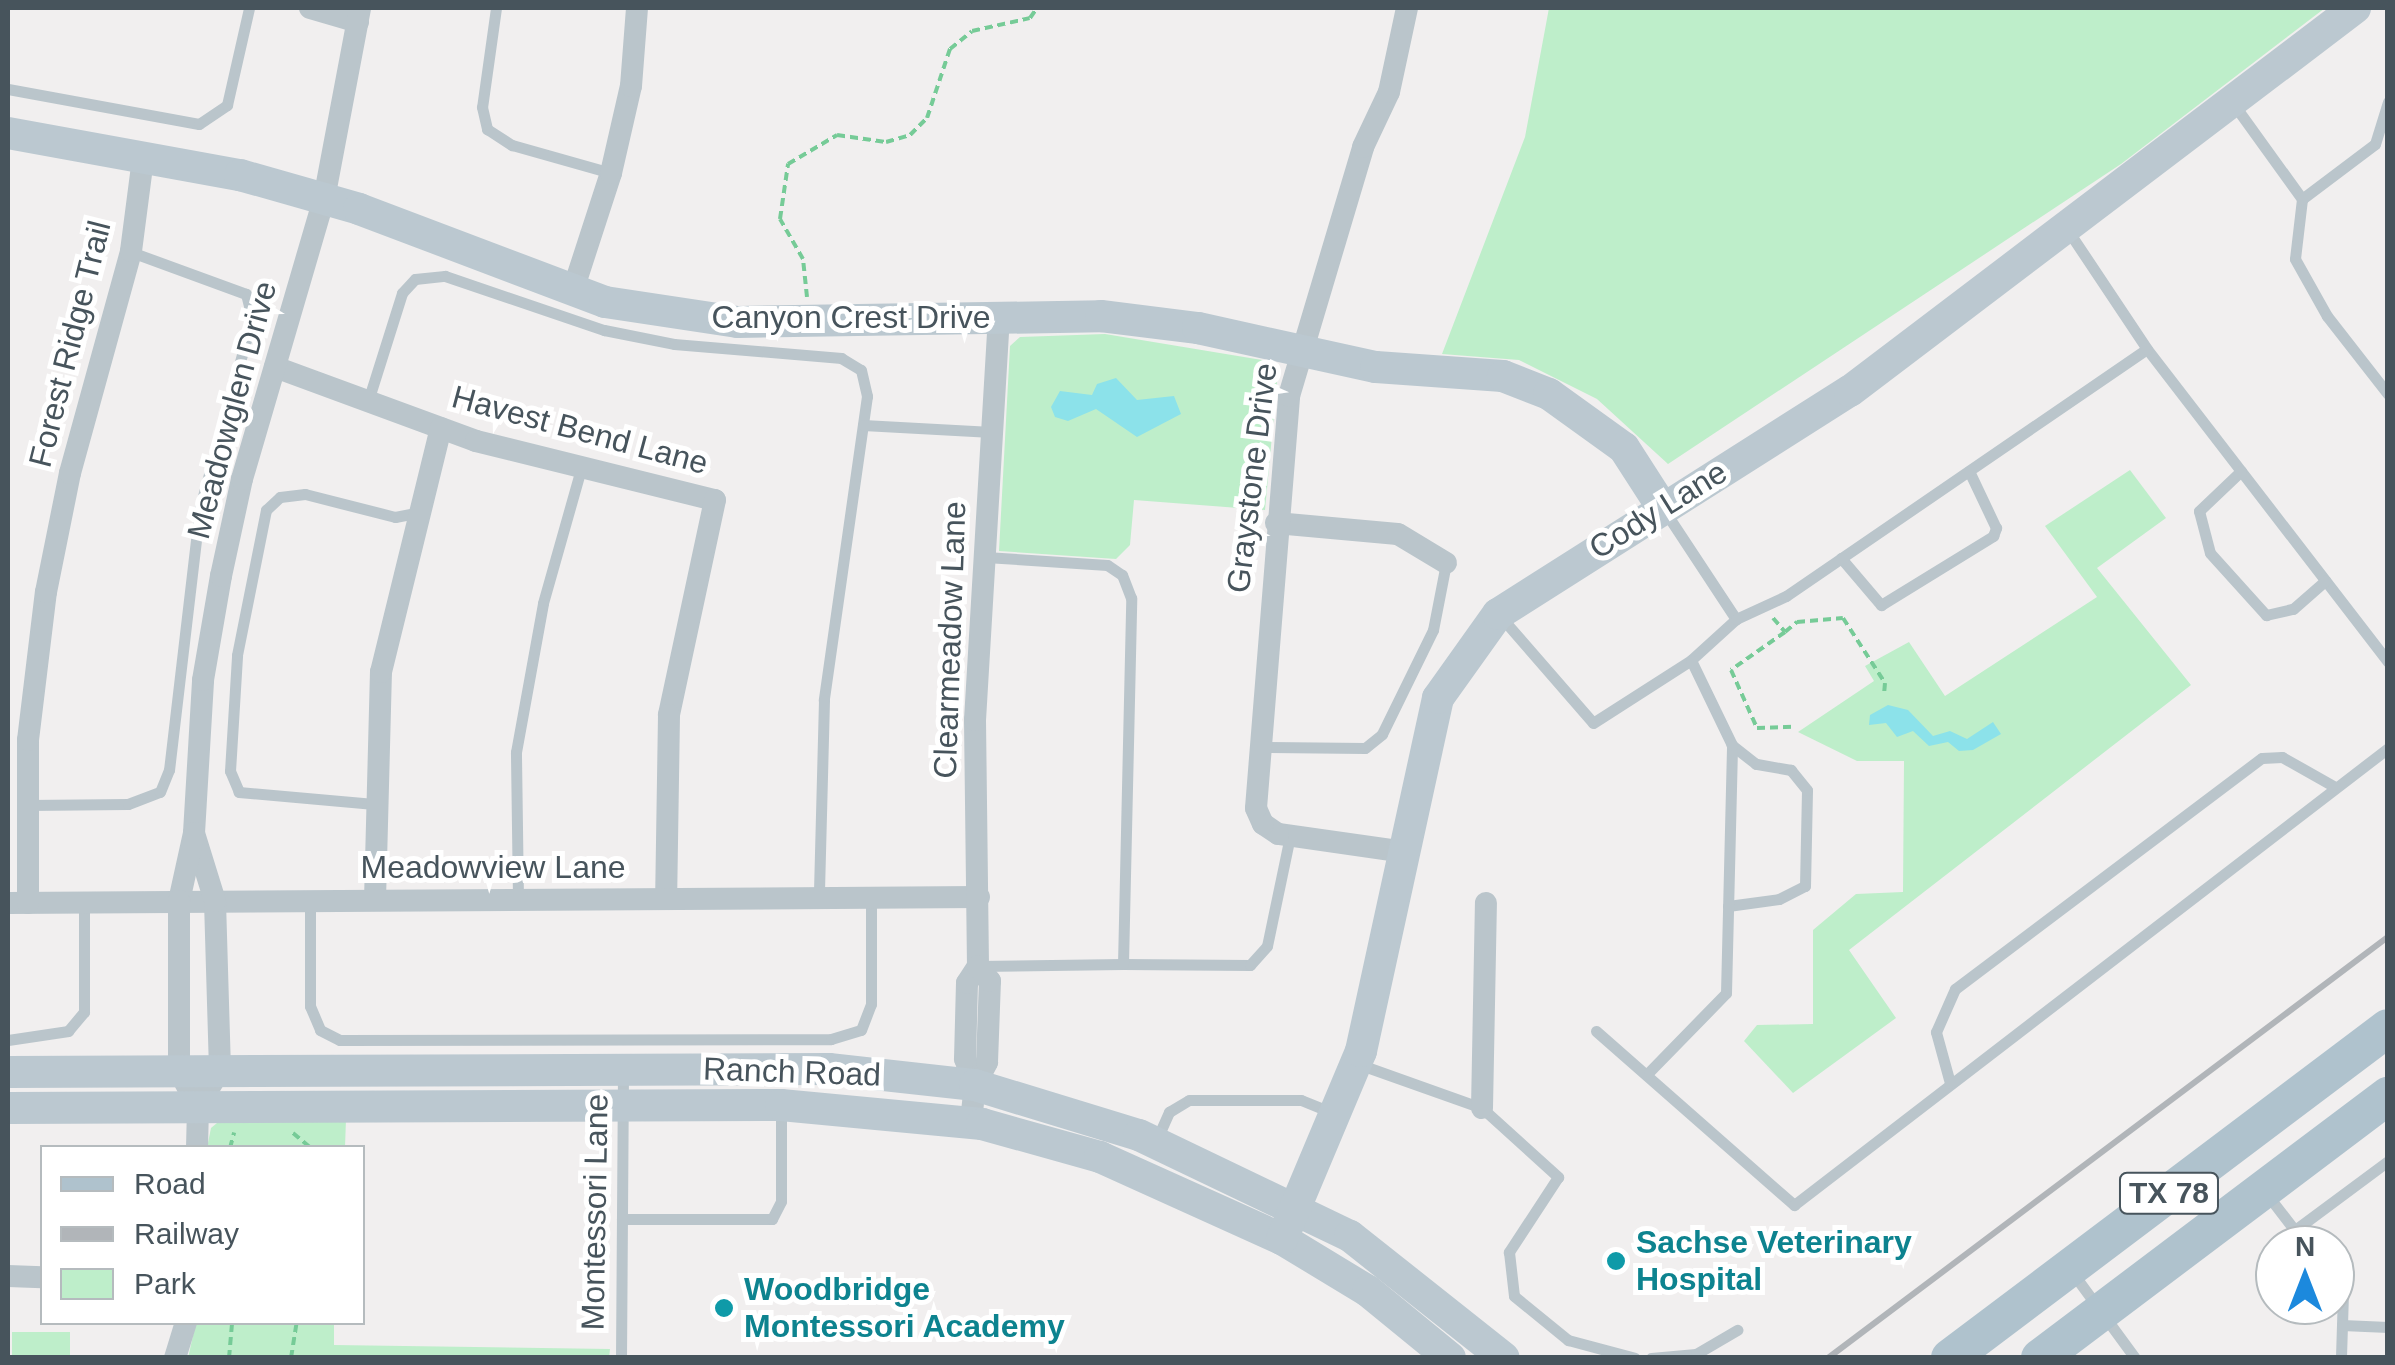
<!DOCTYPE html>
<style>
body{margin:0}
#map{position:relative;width:2395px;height:1365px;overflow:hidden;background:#f1efef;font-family:Arial,sans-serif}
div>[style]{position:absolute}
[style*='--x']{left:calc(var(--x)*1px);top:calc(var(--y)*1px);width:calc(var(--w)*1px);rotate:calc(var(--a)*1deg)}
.green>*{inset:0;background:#beeeca}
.water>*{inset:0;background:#8ce2ea}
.path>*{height:4px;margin-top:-2px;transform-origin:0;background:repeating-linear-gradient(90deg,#76cb97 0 8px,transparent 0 13px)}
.lane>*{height:11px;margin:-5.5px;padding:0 5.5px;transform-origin:5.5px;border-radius:5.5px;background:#bac5cb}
.street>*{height:22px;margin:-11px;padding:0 11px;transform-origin:11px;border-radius:11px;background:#bac5cb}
.secondary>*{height:32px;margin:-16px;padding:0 16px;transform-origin:16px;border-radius:16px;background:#bbc8d0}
.primary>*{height:38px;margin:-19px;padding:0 19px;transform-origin:19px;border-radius:19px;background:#afc2cd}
.rail>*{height:6px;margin:-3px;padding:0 3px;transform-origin:3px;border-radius:3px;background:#b1b5b9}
.dots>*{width:28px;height:28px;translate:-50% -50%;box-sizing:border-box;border:5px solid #fff;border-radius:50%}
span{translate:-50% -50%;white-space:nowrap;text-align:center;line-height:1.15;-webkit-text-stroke:10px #fff;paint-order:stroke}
.shield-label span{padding:2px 8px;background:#fff;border:2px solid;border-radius:8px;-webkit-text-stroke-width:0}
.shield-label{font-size:30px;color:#47545c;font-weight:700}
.street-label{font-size:32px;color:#47545c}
.culture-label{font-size:32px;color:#0d838f;font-weight:700}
.left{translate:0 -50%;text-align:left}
.frame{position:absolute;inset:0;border:10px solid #47545c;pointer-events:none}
.legend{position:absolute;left:40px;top:1145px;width:325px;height:180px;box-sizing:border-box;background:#fff;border:2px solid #b5bbbe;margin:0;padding:12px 18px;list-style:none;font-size:30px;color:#47545c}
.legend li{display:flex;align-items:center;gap:20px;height:50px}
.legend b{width:50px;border:2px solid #b5bbbe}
.north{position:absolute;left:2255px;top:1225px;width:100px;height:100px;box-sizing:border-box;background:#fff;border:2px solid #b5bbbe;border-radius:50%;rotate:0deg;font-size:28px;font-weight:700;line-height:40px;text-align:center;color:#47545c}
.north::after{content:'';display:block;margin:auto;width:35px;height:45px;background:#1c89dd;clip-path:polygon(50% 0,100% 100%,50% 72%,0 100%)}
</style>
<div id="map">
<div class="green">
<div style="clip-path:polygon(1549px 8px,2325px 8px,2121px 164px,1668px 464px,1597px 399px,1519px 360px,1442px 354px,1525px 137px)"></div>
<div style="clip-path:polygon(1105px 334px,1262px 360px,1277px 382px,1265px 510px,1134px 500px,1130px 545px,1116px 559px,999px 551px,1010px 346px,1020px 337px)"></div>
<div style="clip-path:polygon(2130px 470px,2166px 518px,2097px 568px,2191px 685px,1849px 950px,1896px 1018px,1793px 1093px,1744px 1041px,1757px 1025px,1813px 1024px,1813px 930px,1856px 894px,1903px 892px,1904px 761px,1857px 761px,1798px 732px,1874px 681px,1865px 666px,1909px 642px,1945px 696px,2097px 597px,2045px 526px)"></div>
<div style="clip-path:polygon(223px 1118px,346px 1119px,345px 1147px,207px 1148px,211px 1128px)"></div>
<div style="clip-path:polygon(196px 1322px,334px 1323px,334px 1345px,610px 1349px,609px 1358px,188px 1358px)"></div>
<div style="clip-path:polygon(12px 1332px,70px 1332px,70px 1357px,12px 1357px)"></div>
</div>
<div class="water">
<div style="clip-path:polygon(1116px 378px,1137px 400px,1174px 396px,1181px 414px,1137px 437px,1096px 409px,1068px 421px,1055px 417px,1051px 407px,1060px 391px,1092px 395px,1097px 384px)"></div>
<div style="clip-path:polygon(1888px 705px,1908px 710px,1933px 736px,1950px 731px,1967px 739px,1993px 722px,2001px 734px,1973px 750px,1959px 751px,1948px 742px,1929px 746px,1913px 731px,1897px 737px,1886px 723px,1869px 725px,1870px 715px)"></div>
</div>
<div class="path">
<div style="--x:807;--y:297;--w:38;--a:-96"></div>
<div style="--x:803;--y:259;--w:46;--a:-119.9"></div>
<div style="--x:780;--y:219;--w:56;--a:-81.7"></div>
<div style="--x:788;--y:164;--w:57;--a:-30.6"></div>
<div style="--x:837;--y:135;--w:49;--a:8.1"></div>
<div style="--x:886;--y:142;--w:25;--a:-16"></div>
<div style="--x:910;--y:135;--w:24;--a:-45"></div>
<div style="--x:927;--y:118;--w:73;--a:-71.6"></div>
<div style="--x:950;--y:49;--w:28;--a:-39"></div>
<div style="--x:972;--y:31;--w:59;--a:-12.6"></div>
<div style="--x:1030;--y:18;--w:12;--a:-55"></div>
<div style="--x:1773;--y:618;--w:18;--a:49"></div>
<div style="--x:1785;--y:632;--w:16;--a:-40"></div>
<div style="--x:1797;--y:622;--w:46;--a:-5"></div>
<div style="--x:1843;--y:618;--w:77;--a:57.1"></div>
<div style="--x:1885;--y:683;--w:11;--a:95"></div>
<div style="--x:1785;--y:632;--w:66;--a:144.9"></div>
<div style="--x:1731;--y:670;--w:64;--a:65.9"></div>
<div style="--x:1757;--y:728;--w:36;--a:-2"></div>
<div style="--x:293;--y:1133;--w:23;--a:40"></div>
<div style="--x:230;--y:1148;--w:16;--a:-75"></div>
<div style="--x:229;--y:1358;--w:36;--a:-85"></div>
<div style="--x:291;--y:1358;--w:36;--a:-81"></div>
</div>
<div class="lane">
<div style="--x:496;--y:8;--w:100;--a:98"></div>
<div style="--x:482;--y:107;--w:23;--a:77"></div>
<div style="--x:487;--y:129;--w:30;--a:33"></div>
<div style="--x:512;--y:145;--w:103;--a:15.8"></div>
<div style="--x:8;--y:89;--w:194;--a:10.4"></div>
<div style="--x:199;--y:124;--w:34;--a:-34"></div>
<div style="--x:227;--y:105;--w:99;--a:-77.2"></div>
<div style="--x:2235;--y:106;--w:115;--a:54.2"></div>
<div style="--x:2302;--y:199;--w:60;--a:96.7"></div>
<div style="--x:2295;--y:259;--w:65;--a:60.7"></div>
<div style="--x:2327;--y:316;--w:99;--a:52"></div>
<div style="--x:2302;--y:199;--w:91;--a:-37"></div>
<div style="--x:2375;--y:144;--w:44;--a:-72.8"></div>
<div style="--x:2147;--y:349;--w:395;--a:52.4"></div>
<div style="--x:368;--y:401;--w:113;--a:-72.5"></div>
<div style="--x:402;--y:293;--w:19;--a:-47"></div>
<div style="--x:415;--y:279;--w:30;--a:-6"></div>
<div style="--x:445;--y:276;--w:168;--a:18.8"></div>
<div style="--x:604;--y:330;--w:71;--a:11.3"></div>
<div style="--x:674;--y:344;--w:168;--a:4.8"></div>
<div style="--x:841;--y:358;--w:23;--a:31"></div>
<div style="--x:861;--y:370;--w:27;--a:77"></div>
<div style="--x:867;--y:396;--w:307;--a:98.1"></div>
<div style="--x:824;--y:700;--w:196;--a:91.5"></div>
<div style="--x:863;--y:425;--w:129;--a:3.1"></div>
<div style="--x:2241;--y:471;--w:58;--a:136.4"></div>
<div style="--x:2199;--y:511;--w:43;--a:75.3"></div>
<div style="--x:2210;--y:553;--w:84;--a:47.9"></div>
<div style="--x:2266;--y:615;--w:28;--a:-13"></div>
<div style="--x:2293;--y:609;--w:43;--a:-41.2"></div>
<div style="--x:1664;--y:510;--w:131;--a:56.6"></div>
<div style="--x:1841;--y:558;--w:62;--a:49.6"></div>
<div style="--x:1881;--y:605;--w:132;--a:-31.6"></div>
<div style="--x:1993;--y:536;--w:9;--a:-69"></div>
<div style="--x:1996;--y:528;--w:63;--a:-115.3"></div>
<div style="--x:1501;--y:617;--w:140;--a:49"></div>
<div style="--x:1593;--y:723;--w:117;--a:-32.7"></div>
<div style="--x:1691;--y:660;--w:61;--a:-42.3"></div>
<div style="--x:1736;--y:619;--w:55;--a:-24.7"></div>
<div style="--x:1786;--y:596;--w:437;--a:-34.4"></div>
<div style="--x:2147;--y:349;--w:144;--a:-123.7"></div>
<div style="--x:1259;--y:747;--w:106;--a:0.5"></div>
<div style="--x:1365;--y:748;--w:22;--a:-39"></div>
<div style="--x:1382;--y:734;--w:116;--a:-63.9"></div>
<div style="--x:1433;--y:630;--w:68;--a:-79"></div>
<div style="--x:374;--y:804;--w:136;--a:-174.9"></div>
<div style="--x:239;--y:792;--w:23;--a:-113"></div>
<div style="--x:230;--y:771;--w:116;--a:-86.5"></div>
<div style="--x:237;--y:655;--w:148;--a:-78.7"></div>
<div style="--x:266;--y:510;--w:19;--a:-43"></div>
<div style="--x:280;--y:497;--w:25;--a:-7"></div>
<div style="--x:305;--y:494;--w:93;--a:14.3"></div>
<div style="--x:395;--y:517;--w:21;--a:-11"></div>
<div style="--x:28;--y:805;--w:100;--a:-0.6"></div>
<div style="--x:128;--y:804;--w:34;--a:-21"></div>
<div style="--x:160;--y:792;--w:24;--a:-68"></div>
<div style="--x:169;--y:770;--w:265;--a:-83.3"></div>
<div style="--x:200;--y:507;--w:196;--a:-74.6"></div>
<div style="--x:252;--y:318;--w:25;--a:-104"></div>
<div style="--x:246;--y:294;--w:122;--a:-159.9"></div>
<div style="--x:518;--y:899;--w:147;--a:-90.8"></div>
<div style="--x:516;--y:752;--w:151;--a:-79.7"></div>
<div style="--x:543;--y:603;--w:139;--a:-74.2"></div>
<div style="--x:310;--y:901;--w:105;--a:90"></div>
<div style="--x:310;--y:1006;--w:26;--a:67"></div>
<div style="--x:320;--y:1030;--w:22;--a:27"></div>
<div style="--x:340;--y:1040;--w:491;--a:-0.1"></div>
<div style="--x:831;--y:1039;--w:31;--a:-17"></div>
<div style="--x:861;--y:1030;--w:28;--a:-69"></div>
<div style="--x:871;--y:1004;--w:108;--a:-90"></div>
<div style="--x:1728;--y:906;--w:51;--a:-7.8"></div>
<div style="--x:1779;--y:899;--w:29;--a:-27"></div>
<div style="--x:1805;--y:886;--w:96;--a:-88.8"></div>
<div style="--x:1807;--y:790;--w:26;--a:-129"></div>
<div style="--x:1791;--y:770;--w:36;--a:-170"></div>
<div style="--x:1756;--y:764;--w:31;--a:-142"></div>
<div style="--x:1123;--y:964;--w:127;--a:0.5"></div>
<div style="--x:1250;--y:965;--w:25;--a:-48"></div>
<div style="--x:1267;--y:946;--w:112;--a:-78.2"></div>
<div style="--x:978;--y:966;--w:145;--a:-0.8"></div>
<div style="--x:1123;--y:964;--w:366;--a:-88.7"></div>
<div style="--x:1131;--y:598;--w:25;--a:-111"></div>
<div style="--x:1122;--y:575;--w:18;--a:-146"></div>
<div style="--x:1107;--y:565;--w:122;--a:-176.2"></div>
<div style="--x:1596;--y:1031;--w:264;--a:41.3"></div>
<div style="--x:1794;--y:1205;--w:749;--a:-37.57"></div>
<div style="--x:8;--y:1040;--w:61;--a:-8.5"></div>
<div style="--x:68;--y:1031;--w:25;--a:-50"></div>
<div style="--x:84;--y:1012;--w:110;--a:-90"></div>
<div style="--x:1361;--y:1065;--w:128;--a:19.6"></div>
<div style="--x:1482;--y:1108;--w:103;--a:42.2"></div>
<div style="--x:1558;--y:1177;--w:90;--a:123.2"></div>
<div style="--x:1509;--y:1252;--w:44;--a:83.5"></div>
<div style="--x:1514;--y:1296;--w:70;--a:39.2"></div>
<div style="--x:1568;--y:1340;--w:69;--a:15"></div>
<div style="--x:1649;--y:1072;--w:110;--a:-45.7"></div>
<div style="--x:1726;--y:993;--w:248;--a:-88.6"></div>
<div style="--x:1732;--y:745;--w:94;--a:-115.8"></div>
<div style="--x:1950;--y:1083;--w:53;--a:-105.4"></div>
<div style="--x:1936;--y:1032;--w:47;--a:-66.2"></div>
<div style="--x:1955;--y:989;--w:384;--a:-37"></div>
<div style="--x:2262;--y:758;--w:20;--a:-3"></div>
<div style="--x:2282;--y:757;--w:61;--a:29.5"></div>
<div style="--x:1157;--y:1139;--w:30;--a:-66"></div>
<div style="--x:1169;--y:1112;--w:23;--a:-31"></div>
<div style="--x:1189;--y:1100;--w:112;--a:0"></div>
<div style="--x:1301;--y:1100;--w:31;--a:22"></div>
<div style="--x:2266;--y:1193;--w:66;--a:52.4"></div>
<div style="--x:622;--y:1219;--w:150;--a:0"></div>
<div style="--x:772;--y:1219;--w:20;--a:-63"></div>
<div style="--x:781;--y:1201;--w:95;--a:-90"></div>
<div style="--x:2295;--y:1230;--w:116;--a:-36.6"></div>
<div style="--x:2072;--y:1272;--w:107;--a:53.8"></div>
<div style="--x:2335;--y:1282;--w:14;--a:54"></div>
<div style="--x:2343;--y:1293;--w:65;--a:91.8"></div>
<div style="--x:2342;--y:1325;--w:46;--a:2.5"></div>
<div style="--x:621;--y:1358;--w:286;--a:-89.6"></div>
<div style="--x:1651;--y:1358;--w:45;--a:-5.1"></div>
<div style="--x:1696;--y:1354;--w:48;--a:-30.3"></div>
</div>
<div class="street">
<div style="--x:310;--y:8;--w:50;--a:16.3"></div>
<div style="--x:573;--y:290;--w:123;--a:-72"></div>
<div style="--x:611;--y:173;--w:89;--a:-77.1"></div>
<div style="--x:631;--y:86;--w:78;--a:-85.6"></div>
<div style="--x:275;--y:367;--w:214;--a:20.2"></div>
<div style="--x:476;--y:441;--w:246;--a:13.9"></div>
<div style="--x:715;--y:500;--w:220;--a:102.1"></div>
<div style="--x:669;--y:715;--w:183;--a:90.9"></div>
<div style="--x:1276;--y:523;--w:122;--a:5.2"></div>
<div style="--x:1398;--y:534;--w:56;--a:31.1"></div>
<div style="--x:194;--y:833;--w:153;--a:-86.6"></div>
<div style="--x:203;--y:680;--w:106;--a:-80.2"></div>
<div style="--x:221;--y:576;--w:99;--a:-77.8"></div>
<div style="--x:242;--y:479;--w:292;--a:-73.7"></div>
<div style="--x:324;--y:199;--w:194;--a:-79.3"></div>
<div style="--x:1405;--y:852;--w:128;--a:-171.9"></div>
<div style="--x:1278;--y:834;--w:18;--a:-146"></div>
<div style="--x:1263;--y:824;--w:17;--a:-114"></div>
<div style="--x:1256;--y:808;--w:413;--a:-85.4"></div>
<div style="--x:1289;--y:396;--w:260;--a:-73.4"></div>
<div style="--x:1363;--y:147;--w:61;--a:-64.7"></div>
<div style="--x:1389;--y:92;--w:86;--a:-77.9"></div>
<div style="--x:375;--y:900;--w:228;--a:-88.5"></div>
<div style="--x:381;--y:672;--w:251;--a:-76.2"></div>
<div style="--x:8;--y:903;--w:971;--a:-0.35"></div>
<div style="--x:28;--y:903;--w:163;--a:-90"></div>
<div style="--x:28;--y:740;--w:149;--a:-83.1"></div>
<div style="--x:46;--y:592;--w:121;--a:-78.6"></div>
<div style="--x:70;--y:473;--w:230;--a:-74.6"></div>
<div style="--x:131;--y:251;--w:93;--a:-82.6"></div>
<div style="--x:975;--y:1085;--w:28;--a:-111"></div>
<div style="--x:965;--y:1059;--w:76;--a:-88.5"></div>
<div style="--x:967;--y:983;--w:20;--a:-57"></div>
<div style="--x:978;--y:966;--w:246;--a:-90.7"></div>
<div style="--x:975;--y:720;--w:403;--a:-86.6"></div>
<div style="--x:1482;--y:1108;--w:205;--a:-88.9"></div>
<div style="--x:971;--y:1122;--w:37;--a:-84"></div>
<div style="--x:975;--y:1085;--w:26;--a:-62"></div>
<div style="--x:987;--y:1062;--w:81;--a:-87.9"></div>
<div style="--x:990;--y:981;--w:19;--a:-129"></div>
<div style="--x:197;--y:1148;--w:42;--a:-88.6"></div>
<div style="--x:198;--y:1106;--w:42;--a:-58.6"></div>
<div style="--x:220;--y:1070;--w:169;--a:-91.7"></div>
<div style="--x:215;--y:901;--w:71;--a:-107.2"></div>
<div style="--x:194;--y:833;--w:70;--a:102.4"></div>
<div style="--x:179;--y:901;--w:170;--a:90"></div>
<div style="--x:179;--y:1071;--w:40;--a:62"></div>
<div style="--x:8;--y:1276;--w:34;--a:2"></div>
<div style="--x:175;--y:1358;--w:38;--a:-73"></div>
</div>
<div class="secondary">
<div style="--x:8;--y:133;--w:236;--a:10.3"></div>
<div style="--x:240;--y:175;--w:124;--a:15.9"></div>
<div style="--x:359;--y:209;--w:263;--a:20.7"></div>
<div style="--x:605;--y:302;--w:134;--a:8.6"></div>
<div style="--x:738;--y:322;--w:363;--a:-0.9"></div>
<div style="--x:1101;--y:316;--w:98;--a:7.1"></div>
<div style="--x:1198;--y:328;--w:182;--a:12.4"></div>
<div style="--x:1376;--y:367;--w:127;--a:4.1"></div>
<div style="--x:1503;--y:376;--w:49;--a:21.4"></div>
<div style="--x:1549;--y:394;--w:92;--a:35.8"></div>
<div style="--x:1624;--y:448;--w:70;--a:57.2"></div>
<div style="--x:8;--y:1072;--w:821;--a:-0.21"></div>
<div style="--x:829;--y:1069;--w:147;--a:6.3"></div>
<div style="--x:975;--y:1085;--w:171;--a:17"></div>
<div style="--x:1139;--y:1135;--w:234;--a:25.6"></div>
<div style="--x:1350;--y:1236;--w:196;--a:38.4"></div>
<div style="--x:8;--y:1108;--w:773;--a:-0.22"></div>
<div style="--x:781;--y:1105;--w:202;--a:5.4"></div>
<div style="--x:982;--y:1124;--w:123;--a:15.6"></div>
<div style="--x:1100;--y:1157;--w:200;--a:24.3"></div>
<div style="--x:1282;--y:1239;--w:100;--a:31.2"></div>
<div style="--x:1368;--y:1291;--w:106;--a:39.3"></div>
<div style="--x:1282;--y:1239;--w:204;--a:-67.2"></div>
<div style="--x:1361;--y:1051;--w:361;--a:-77.7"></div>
<div style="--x:1438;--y:698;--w:103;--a:-54.5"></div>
<div style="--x:1498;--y:614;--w:417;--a:-32.4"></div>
<div style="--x:1850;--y:391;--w:634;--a:-37.18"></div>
</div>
<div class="primary">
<div style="--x:1950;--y:1358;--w:548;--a:-37"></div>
<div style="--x:2040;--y:1358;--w:436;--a:-37"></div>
</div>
<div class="rail">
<div style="--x:1828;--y:1358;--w:701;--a:-36.94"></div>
</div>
<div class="dots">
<div style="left:1616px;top:1261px;background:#0f9aa8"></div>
<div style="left:724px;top:1308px;background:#0f9aa8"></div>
</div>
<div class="shield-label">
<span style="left:2169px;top:1193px">TX 78</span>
</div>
<div class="street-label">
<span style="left:851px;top:317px">Canyon Crest Drive</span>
<span style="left:70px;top:344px;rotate:-76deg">Forest Ridge Trail</span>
<span style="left:232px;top:410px;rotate:-75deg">Meadowglen Drive</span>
<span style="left:580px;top:430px;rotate:15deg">Havest Bend Lane</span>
<span style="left:1252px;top:478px;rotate:-83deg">Graystone Drive</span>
<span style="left:1658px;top:510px;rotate:-32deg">Cody Lane</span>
<span style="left:950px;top:640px;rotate:-88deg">Clearmeadow Lane</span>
<span style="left:493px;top:867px">Meadowview Lane</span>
<span style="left:792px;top:1072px;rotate:2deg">Ranch Road</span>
<span style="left:595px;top:1212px;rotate:-89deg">Montessori Lane</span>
</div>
<div class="culture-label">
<span class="left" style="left:1636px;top:1261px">Sachse Veterinary<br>Hospital</span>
<span class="left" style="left:744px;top:1308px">Woodbridge<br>Montessori Academy</span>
</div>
<div class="frame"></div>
<ul class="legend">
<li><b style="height:12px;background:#afc2cd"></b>Road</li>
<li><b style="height:12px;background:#b1b5b9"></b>Railway</li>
<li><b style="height:28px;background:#beeeca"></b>Park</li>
</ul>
<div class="north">N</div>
</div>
